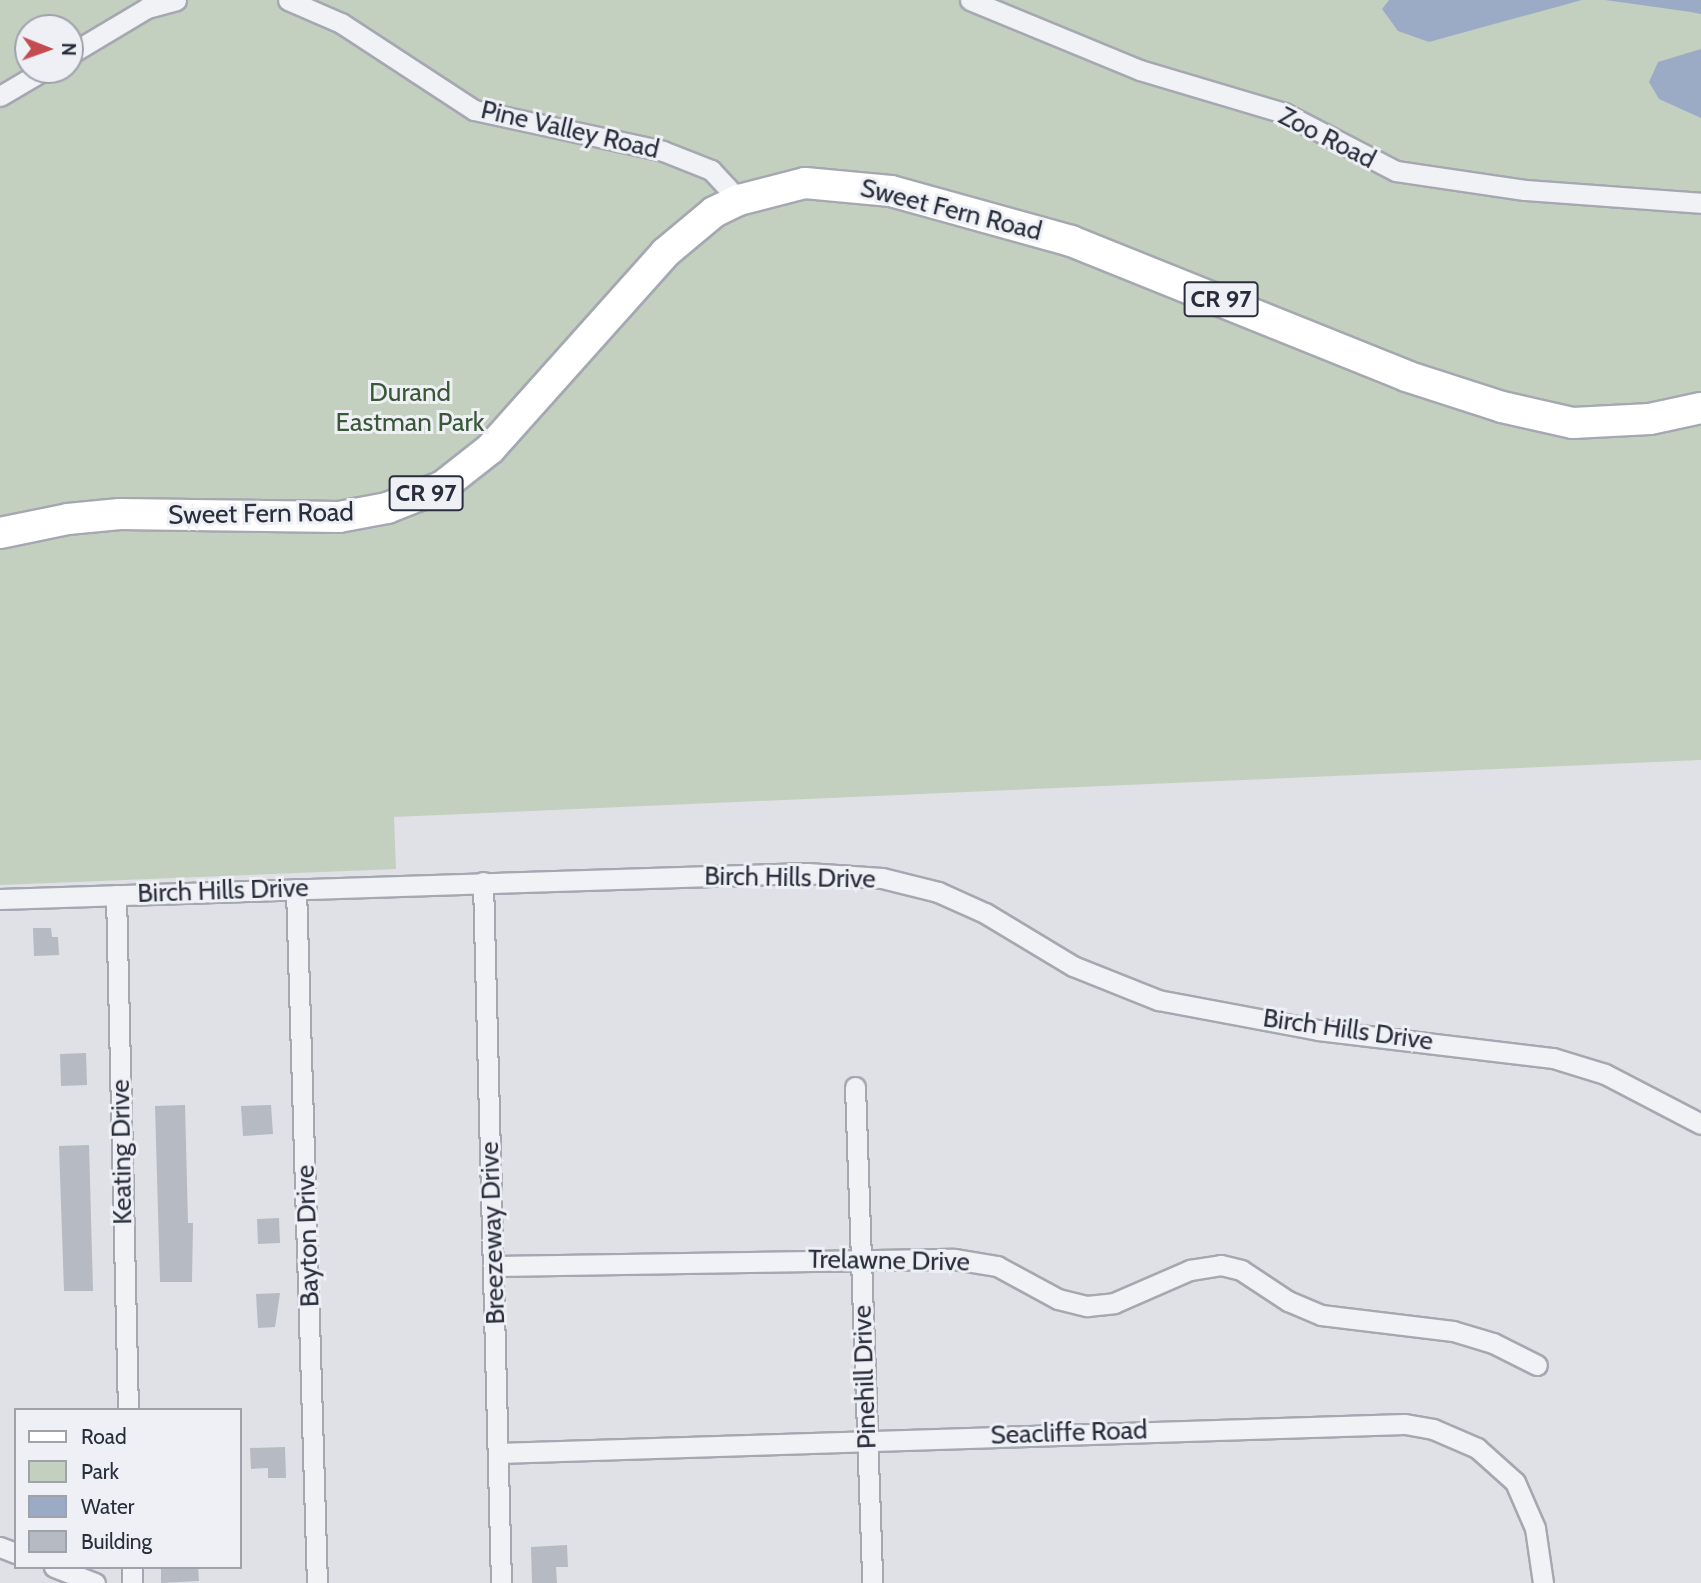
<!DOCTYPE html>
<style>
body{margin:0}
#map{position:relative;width:1701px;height:1583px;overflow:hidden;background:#dfe1e7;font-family:Cabin,sans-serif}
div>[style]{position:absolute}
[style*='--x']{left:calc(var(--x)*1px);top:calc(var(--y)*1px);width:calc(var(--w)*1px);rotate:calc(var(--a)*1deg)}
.green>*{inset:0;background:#c3d0c0}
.water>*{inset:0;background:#9cabc5}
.building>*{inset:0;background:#b6bac3}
.roads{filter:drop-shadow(2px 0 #a5a8b1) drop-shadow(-2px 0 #a5a8b1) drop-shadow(0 2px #a5a8b1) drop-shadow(0 -2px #a5a8b1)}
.street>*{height:19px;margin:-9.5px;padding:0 9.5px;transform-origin:9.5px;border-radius:9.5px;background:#f1f2f6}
.primary>*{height:30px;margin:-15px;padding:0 15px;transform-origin:15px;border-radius:15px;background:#fff}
span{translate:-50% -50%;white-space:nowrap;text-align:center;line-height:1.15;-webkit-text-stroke:6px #eef0f5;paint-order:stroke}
.shield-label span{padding:2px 5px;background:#eef0f5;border:2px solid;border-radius:5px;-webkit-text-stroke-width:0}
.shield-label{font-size:24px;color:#292e3d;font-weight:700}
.street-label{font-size:26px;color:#292e3d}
.park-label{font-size:26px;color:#3a5737}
.legend{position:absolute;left:14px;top:1408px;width:228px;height:161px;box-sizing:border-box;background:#eef0f5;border:2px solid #9fa2ab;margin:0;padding:9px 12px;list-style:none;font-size:21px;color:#292e3d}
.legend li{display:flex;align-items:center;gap:14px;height:35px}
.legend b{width:35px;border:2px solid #9fa2ab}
.north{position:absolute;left:14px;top:14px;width:70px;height:70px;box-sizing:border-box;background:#eef0f5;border:2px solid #9fa2ab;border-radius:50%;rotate:91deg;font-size:19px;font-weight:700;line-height:28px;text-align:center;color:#292e3d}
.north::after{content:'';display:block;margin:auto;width:24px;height:32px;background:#c44c51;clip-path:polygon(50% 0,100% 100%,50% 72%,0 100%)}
</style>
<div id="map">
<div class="green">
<div style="clip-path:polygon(evenodd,0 0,1701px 0,1701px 760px,394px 817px,396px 869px,0 885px,0 0,28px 28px,70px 28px,70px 70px,28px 70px,28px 28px)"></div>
</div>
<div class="water">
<div style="clip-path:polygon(1389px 0,1582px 0,1429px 42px,1398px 31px,1382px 9px)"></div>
<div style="clip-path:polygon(1605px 0,1701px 0,1701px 14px,1691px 12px)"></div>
<div style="clip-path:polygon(1701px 49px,1701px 118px,1659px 99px,1649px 82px,1658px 62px)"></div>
</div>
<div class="building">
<div style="clip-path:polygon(33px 928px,51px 928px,52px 937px,58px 937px,59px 955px,34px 956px)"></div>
<div style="clip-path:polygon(86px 1053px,87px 1085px,61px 1086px,60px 1054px)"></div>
<div style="clip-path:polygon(185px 1105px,188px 1223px,193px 1223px,192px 1282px,160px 1282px,155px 1106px)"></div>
<div style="clip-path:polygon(271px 1105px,273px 1134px,243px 1136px,241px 1106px)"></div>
<div style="clip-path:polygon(89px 1145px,93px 1291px,64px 1291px,59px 1146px)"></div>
<div style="clip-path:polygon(279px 1218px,280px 1243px,258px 1244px,257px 1219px)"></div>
<div style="clip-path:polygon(280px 1293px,275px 1327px,258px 1328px,256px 1294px)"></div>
<div style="clip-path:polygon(285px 1447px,286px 1478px,268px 1478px,268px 1468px,251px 1469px,250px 1448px)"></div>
<div style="clip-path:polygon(567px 1545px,568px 1567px,556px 1567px,557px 1583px,532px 1583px,531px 1547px)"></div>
<div style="clip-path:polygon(161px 1567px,198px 1567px,199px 1581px,161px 1583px)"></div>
</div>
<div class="roads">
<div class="street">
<div style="--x:288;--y:0;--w:58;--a:23.5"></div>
<div style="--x:341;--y:23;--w:159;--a:33.2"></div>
<div style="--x:474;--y:110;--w:193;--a:12.2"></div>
<div style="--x:663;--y:151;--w:52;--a:21.6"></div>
<div style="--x:711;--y:170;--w:41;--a:47"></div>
<div style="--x:970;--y:0;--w:184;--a:22.4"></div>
<div style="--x:1140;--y:70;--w:150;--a:16.6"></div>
<div style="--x:1284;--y:113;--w:126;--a:27.4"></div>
<div style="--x:1396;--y:171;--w:130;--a:8.4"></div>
<div style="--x:1525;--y:190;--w:176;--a:4.2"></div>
<div style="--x:70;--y:54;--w:90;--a:-30.9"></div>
<div style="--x:147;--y:8;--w:30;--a:-15"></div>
<div style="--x:0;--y:96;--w:51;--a:-30.6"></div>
<div style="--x:483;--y:882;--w:701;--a:88.53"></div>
<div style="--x:296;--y:889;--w:694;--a:88.27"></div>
<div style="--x:116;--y:895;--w:515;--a:88.67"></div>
<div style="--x:0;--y:899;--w:807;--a:-1.85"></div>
<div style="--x:807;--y:873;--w:75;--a:3.8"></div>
<div style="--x:882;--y:878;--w:58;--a:14"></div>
<div style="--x:938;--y:892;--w:51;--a:24.1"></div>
<div style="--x:985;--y:913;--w:103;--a:31.1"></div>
<div style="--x:1073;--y:966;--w:92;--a:21.8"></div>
<div style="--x:1158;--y:1000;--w:163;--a:10.6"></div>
<div style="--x:1318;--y:1030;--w:237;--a:6.8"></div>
<div style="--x:1553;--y:1058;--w:54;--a:17.1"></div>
<div style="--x:1605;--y:1074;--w:108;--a:27.5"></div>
<div style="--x:855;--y:1087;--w:496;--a:88"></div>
<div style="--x:496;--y:1266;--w:458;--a:-0.9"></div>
<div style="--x:954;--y:1259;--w:44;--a:9.2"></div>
<div style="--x:997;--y:1266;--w:69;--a:28.4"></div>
<div style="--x:1058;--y:1299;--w:30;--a:14"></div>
<div style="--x:1087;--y:1306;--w:27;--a:-6"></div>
<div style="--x:1114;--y:1303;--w:83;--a:-23.5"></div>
<div style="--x:1190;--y:1270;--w:31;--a:-9"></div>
<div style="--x:1221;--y:1265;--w:21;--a:14"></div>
<div style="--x:1241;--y:1270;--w:56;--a:33.4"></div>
<div style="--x:1288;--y:1301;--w:36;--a:23"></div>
<div style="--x:1321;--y:1315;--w:133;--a:6.9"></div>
<div style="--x:1453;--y:1331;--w:42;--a:16.7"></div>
<div style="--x:1493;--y:1343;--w:49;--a:26.6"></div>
<div style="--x:498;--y:1453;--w:907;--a:-1.83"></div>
<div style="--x:1405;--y:1424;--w:28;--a:10"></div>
<div style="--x:1433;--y:1429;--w:48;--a:23.4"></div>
<div style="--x:1477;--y:1448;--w:51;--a:41.8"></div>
<div style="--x:1515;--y:1482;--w:50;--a:66.5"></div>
<div style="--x:1535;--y:1528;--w:56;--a:81.7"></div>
<div style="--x:0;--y:1547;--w:17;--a:21"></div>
<div style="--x:54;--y:1567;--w:44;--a:21.3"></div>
<div style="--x:132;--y:1567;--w:16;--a:90"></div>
</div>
<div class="primary">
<div style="--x:0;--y:533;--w:69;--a:-11.6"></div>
<div style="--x:68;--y:519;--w:52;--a:-5.5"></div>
<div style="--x:120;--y:514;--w:219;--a:0.8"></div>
<div style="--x:339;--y:517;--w:49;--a:-10.6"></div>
<div style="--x:387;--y:508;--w:60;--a:-21.4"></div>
<div style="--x:443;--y:486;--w:60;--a:-38.2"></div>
<div style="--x:490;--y:449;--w:263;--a:-48.2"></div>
<div style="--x:665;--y:253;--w:64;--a:-39.9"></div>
<div style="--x:714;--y:212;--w:28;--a:-26"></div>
<div style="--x:739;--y:200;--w:68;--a:-14.4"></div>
<div style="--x:805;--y:183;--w:86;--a:5.3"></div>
<div style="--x:891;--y:191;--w:187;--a:15.5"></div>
<div style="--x:1071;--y:241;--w:361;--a:21.9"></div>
<div style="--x:1406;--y:376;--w:101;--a:17.9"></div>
<div style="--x:1502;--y:407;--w:73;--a:12.7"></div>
<div style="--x:1573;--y:423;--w:77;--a:-3"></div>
<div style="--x:1650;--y:419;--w:52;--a:-12.2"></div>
</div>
</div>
<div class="shield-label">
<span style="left:1221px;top:299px">CR 97</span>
<span style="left:426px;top:493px">CR 97</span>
</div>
<div class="street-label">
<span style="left:570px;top:130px;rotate:13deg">Pine Valley Road</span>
<span style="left:1327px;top:138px;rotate:27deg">Zoo Road</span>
<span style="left:951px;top:210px;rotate:14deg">Sweet Fern Road</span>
<span style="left:261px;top:514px;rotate:-1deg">Sweet Fern Road</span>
<span style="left:790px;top:878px;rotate:1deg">Birch Hills Drive</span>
<span style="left:223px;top:891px;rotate:-2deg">Birch Hills Drive</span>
<span style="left:1348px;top:1030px;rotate:8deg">Birch Hills Drive</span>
<span style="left:122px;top:1152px;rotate:-91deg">Keating Drive</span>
<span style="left:493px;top:1233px;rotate:-92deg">Breezeway Drive</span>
<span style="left:308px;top:1236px;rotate:-92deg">Bayton Drive</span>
<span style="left:889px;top:1261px;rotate:1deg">Trelawne Drive</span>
<span style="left:865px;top:1377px;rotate:-92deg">Pinehill Drive</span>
<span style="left:1069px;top:1433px;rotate:-2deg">Seacliffe Road</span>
</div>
<div class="park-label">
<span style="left:410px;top:408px">Durand<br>Eastman Park</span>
</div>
<ul class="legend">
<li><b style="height:9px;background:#fff"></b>Road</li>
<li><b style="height:19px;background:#c3d0c0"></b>Park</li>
<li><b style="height:19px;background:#9cabc5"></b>Water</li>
<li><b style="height:19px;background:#b6bac3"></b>Building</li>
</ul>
<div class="north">N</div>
</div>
